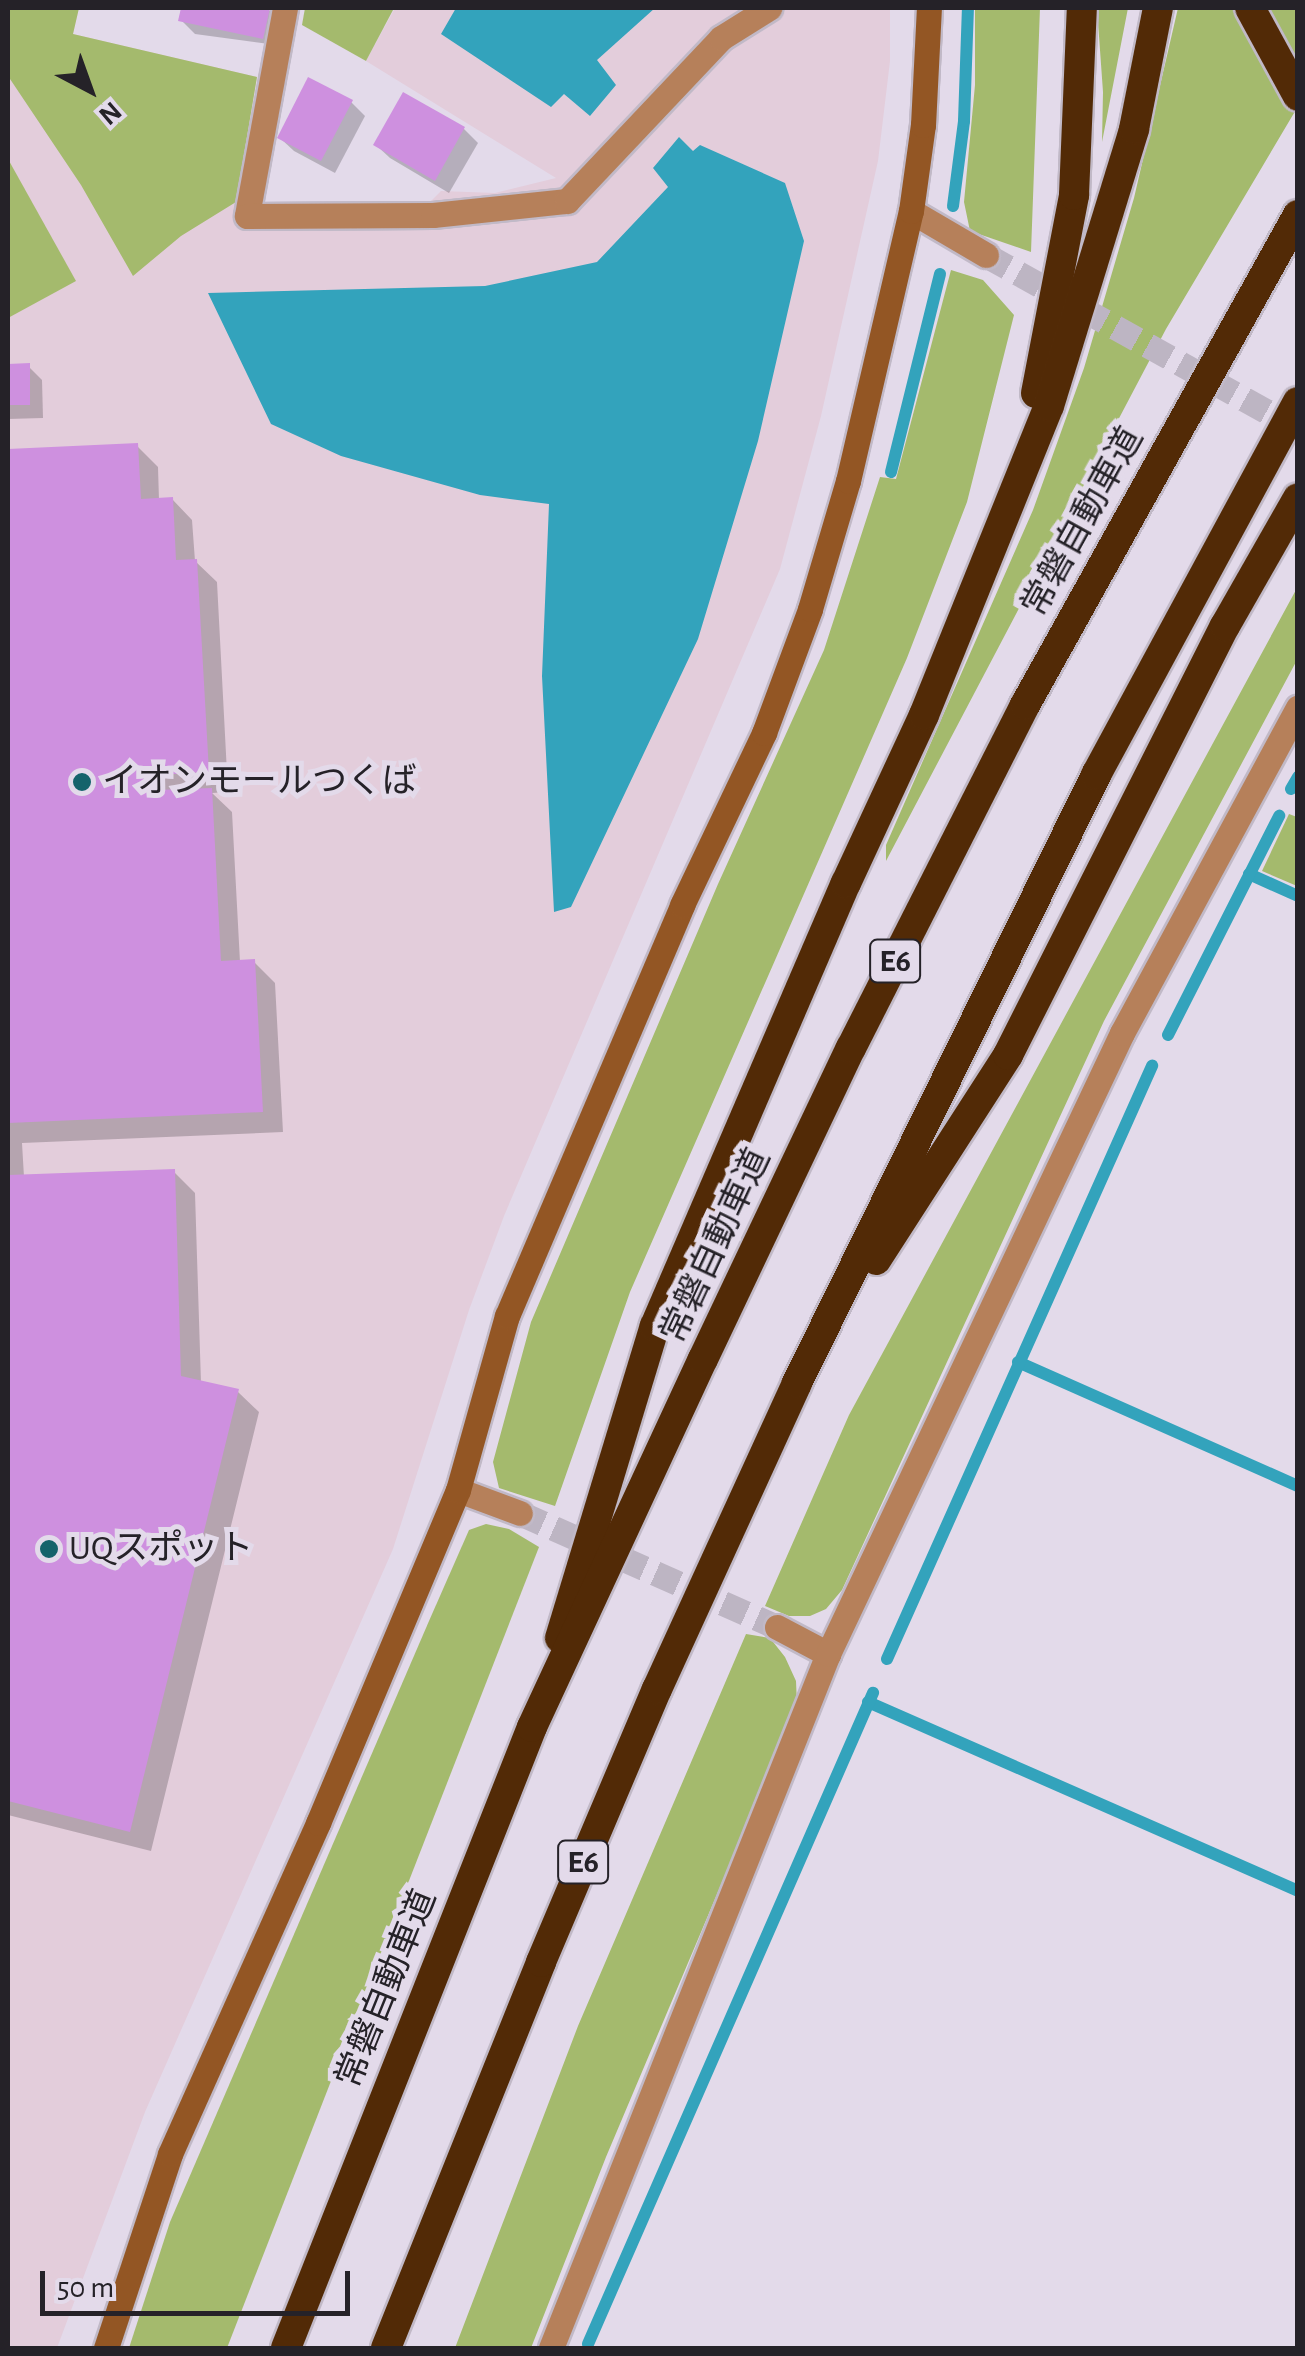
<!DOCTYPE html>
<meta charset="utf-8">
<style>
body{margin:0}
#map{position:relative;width:1305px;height:2356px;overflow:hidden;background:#e3daea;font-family:"Alegreya Sans","Noto Sans JP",sans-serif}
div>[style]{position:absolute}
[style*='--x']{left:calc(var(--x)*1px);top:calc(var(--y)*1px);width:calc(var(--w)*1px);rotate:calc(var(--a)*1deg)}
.commercial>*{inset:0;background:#e3cddb}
.green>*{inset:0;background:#a4ba6d}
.water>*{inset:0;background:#33a3bc}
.shadow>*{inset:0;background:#0003}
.stream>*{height:12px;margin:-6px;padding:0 6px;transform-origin:6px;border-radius:6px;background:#33a3bc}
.building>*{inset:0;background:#ce90df}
.street-tunnel>*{height:25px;margin-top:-12.5px;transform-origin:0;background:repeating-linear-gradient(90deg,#bdb5c3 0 25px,transparent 0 37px)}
.roads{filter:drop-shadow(2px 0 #c1b9c7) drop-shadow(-2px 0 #c1b9c7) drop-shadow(0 2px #c1b9c7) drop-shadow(0 -2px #c1b9c7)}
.street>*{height:25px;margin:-12.5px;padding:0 12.5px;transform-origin:12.5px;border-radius:12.5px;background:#b6805a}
.secondary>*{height:25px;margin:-12.5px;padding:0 12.5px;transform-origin:12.5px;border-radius:12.5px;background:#935624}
.highway>*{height:30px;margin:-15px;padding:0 15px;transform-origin:15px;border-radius:15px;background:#522a06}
.dots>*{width:28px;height:28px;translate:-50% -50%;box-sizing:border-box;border:5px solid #e3daea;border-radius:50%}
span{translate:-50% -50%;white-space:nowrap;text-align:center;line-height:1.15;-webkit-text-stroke:10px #e3daea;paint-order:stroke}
.shield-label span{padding:2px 8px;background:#e3daea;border:2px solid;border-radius:8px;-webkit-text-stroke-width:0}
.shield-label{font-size:32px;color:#252228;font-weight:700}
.street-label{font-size:35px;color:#252228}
.poi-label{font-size:35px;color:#252228}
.left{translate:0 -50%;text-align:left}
.frame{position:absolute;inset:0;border:10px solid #252228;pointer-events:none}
.north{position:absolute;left:40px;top:40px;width:100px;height:100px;-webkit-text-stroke:8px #e3daea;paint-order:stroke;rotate:139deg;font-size:28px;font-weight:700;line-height:40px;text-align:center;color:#252228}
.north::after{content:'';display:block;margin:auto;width:35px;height:45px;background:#252228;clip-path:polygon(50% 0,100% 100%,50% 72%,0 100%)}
.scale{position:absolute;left:40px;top:2271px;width:310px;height:45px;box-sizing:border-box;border:5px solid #252228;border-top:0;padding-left:12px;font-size:30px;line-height:35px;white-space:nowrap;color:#252228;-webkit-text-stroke:8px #e3daea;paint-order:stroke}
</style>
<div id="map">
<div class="commercial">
<div style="clip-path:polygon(8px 8px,79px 8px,73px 34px,257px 77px,237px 202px,430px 202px,441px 191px,495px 193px,556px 178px,366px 61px,395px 8px,890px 8px,890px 61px,878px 161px,821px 416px,780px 569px,504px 1216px,469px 1310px,393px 1549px,145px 2112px,57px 2348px,8px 2348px)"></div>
</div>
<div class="green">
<div style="clip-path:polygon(8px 8px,79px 8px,73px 34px,257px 77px,236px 202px,181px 236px,133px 276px,81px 185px,8px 76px)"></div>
<div style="clip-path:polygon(305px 8px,388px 8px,393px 10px,366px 61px,302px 25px)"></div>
<div style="clip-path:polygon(975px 8px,1040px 8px,1031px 252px,970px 231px,964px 202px,975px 85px)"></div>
<div style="clip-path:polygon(1097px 8px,1128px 8px,1102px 142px,1103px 92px)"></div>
<div style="clip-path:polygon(1178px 8px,1297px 8px,1297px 108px,1166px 329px,886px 861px,886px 845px,1033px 510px,1084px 368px,1134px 198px)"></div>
<div style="clip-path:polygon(8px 159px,76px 281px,8px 318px)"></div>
<div style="clip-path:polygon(951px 270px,983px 280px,1014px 315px,967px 502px,907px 658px,630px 1292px,555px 1506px,499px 1488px,493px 1462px,531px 1322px,718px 884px,824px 650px,880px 477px,896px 479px)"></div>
<div style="clip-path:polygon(1297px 588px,1297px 660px,1104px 1021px,842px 1590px,826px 1609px,810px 1616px,789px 1616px,765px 1606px,849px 1415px)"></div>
<div style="clip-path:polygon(1289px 814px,1297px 817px,1297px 886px,1262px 871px)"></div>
<div style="clip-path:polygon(486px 1524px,509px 1529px,539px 1547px,227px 2348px,129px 2348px,170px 2222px,429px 1621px,469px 1530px)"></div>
<div style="clip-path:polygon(746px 1634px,770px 1638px,785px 1657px,796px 1681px,797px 1705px,606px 2157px,531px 2348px,455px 2348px,578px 2026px)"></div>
</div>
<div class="water">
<div style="clip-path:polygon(456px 8px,655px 8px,597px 60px,616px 85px,590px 116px,564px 94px,551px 107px,441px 34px)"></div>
<div style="clip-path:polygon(679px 137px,693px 151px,700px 145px,785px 183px,804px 241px,758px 441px,698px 639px,571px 907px,554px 912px,542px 676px,549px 504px,480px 495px,341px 456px,271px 424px,208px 293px,485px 286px,597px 262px,668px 187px,653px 168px)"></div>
</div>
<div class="shadow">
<div style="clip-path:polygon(183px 8px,269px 10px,275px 17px,269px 44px,195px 34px,181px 20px)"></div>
<div style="clip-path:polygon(404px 95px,464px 129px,478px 143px,449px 193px,390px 158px,376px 145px)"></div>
<div style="clip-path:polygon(351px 102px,365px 116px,335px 173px,294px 151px,280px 138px)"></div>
<div style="clip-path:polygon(8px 366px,28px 366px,42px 380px,43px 418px,8px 419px)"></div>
<div style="clip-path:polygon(137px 446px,158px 467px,159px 500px,172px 499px,192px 520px,195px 561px,217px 582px,228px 792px,212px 793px,232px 812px,240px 962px,254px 962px,275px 983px,283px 1132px,22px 1143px,24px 1177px,174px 1172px,195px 1193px,201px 1383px,238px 1392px,259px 1412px,151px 1851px,8px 1815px,8px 452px)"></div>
</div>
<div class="stream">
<div style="--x:953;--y:206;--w:86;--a:-82.6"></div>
<div style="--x:964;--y:121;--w:113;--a:-88"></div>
<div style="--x:891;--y:472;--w:204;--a:-76.1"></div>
<div style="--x:1291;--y:789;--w:14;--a:-60"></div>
<div style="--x:1249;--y:874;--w:54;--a:24.2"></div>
<div style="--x:1168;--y:1035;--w:246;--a:-63.1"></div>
<div style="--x:1018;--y:1362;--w:306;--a:23.9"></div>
<div style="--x:887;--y:1659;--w:650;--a:-65.92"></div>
<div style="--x:868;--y:1702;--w:470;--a:23.7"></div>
<div style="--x:588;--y:2344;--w:711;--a:-66.36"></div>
</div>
<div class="building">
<div style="clip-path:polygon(181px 8px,270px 8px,263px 39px,178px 21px)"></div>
<div style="clip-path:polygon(308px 77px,353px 100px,321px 161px,277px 138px)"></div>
<div style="clip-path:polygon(403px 92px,465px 127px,435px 181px,373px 145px)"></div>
<div style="clip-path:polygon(30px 363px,30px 405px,8px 405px,8px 364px)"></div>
<div style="clip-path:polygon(138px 443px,141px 499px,173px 497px,176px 560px,197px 559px,209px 772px,156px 775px,157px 790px,212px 788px,221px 961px,255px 959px,263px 1112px,8px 1123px,8px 449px)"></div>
<div style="clip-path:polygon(175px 1169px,181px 1376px,239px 1389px,130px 1832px,8px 1801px,8px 1175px)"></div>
</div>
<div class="street-tunnel">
<div style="--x:986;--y:255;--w:357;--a:29.1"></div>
<div style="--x:520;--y:1513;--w:281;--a:23.9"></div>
</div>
<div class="roads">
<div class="street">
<div style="--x:285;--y:8;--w:211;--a:100.4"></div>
<div style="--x:247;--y:216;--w:186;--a:-0.3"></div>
<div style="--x:433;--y:215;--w:135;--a:-6"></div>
<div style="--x:567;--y:201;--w:224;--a:-46.6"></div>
<div style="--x:721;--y:38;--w:57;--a:-32"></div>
<div style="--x:911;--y:211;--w:87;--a:30.4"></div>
<div style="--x:458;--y:1490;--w:66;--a:20.4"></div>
<div style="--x:777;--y:1627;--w:58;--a:27.9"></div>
<div style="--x:551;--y:2348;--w:747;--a:-68.24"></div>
<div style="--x:828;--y:1654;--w:687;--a:-64.67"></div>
<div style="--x:1122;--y:1033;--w:370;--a:-61.6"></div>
</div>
<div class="secondary">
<div style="--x:106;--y:2348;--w:204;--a:-71.7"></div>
<div style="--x:170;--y:2154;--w:363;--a:-65.9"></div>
<div style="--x:318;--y:1823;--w:361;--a:-67.2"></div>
<div style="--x:458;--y:1490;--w:181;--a:-74.3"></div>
<div style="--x:507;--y:1316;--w:447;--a:-66.9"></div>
<div style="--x:682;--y:905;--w:191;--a:-64.5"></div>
<div style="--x:764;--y:733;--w:132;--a:-69.6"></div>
<div style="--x:810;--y:609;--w:134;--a:-73.5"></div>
<div style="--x:848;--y:481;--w:277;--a:-76.9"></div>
<div style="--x:911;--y:211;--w:87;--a:-82.1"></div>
<div style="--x:923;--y:125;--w:117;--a:-87.1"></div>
</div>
<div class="highway">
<div style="--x:1250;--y:8;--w:100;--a:61.4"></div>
<div style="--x:1036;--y:393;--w:202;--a:-79.1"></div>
<div style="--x:1074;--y:195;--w:187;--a:-87.6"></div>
<div style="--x:876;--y:1260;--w:244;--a:-57.2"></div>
<div style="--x:1008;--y:1055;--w:481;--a:-63.2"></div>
<div style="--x:1225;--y:626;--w:147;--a:-60.3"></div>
<div style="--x:560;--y:1638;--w:326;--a:-73.1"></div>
<div style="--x:655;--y:1326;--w:482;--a:-66.7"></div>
<div style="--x:846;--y:883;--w:185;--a:-65.1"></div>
<div style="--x:924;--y:715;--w:333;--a:-68"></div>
<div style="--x:1049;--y:406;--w:290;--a:-72.9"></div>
<div style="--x:1134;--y:129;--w:123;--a:-78.8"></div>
<div style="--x:286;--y:2348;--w:668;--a:-68.39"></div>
<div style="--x:532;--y:1727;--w:406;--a:-65.1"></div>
<div style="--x:703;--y:1359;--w:344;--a:-64.6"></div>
<div style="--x:851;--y:1048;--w:385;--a:-63.1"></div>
<div style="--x:1025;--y:705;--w:561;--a:-60.88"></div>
<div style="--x:386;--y:2348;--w:416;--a:-68.1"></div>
<div style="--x:541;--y:1962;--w:297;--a:-67"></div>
<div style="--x:657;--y:1689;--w:337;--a:-65.4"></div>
<div style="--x:797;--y:1383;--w:678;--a:-63.81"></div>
<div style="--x:1096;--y:775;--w:424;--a:-61.6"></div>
</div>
</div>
<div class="dots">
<div style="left:82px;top:782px;background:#15636b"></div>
<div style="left:49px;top:1549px;background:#15636b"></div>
</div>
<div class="shield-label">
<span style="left:895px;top:961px">E6</span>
<span style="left:583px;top:1862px">E6</span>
</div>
<div class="street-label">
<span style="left:1083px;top:522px;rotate:-61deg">常磐自動車道</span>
<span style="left:716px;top:1246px;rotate:-65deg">常磐自動車道</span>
<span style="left:387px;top:1989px;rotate:-68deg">常磐自動車道</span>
</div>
<div class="poi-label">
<span class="left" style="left:102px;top:782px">イオンモールつくば</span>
<span class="left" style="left:69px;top:1549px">UQスポット</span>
</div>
<div class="frame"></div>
<div class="north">N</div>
<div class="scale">50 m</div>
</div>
